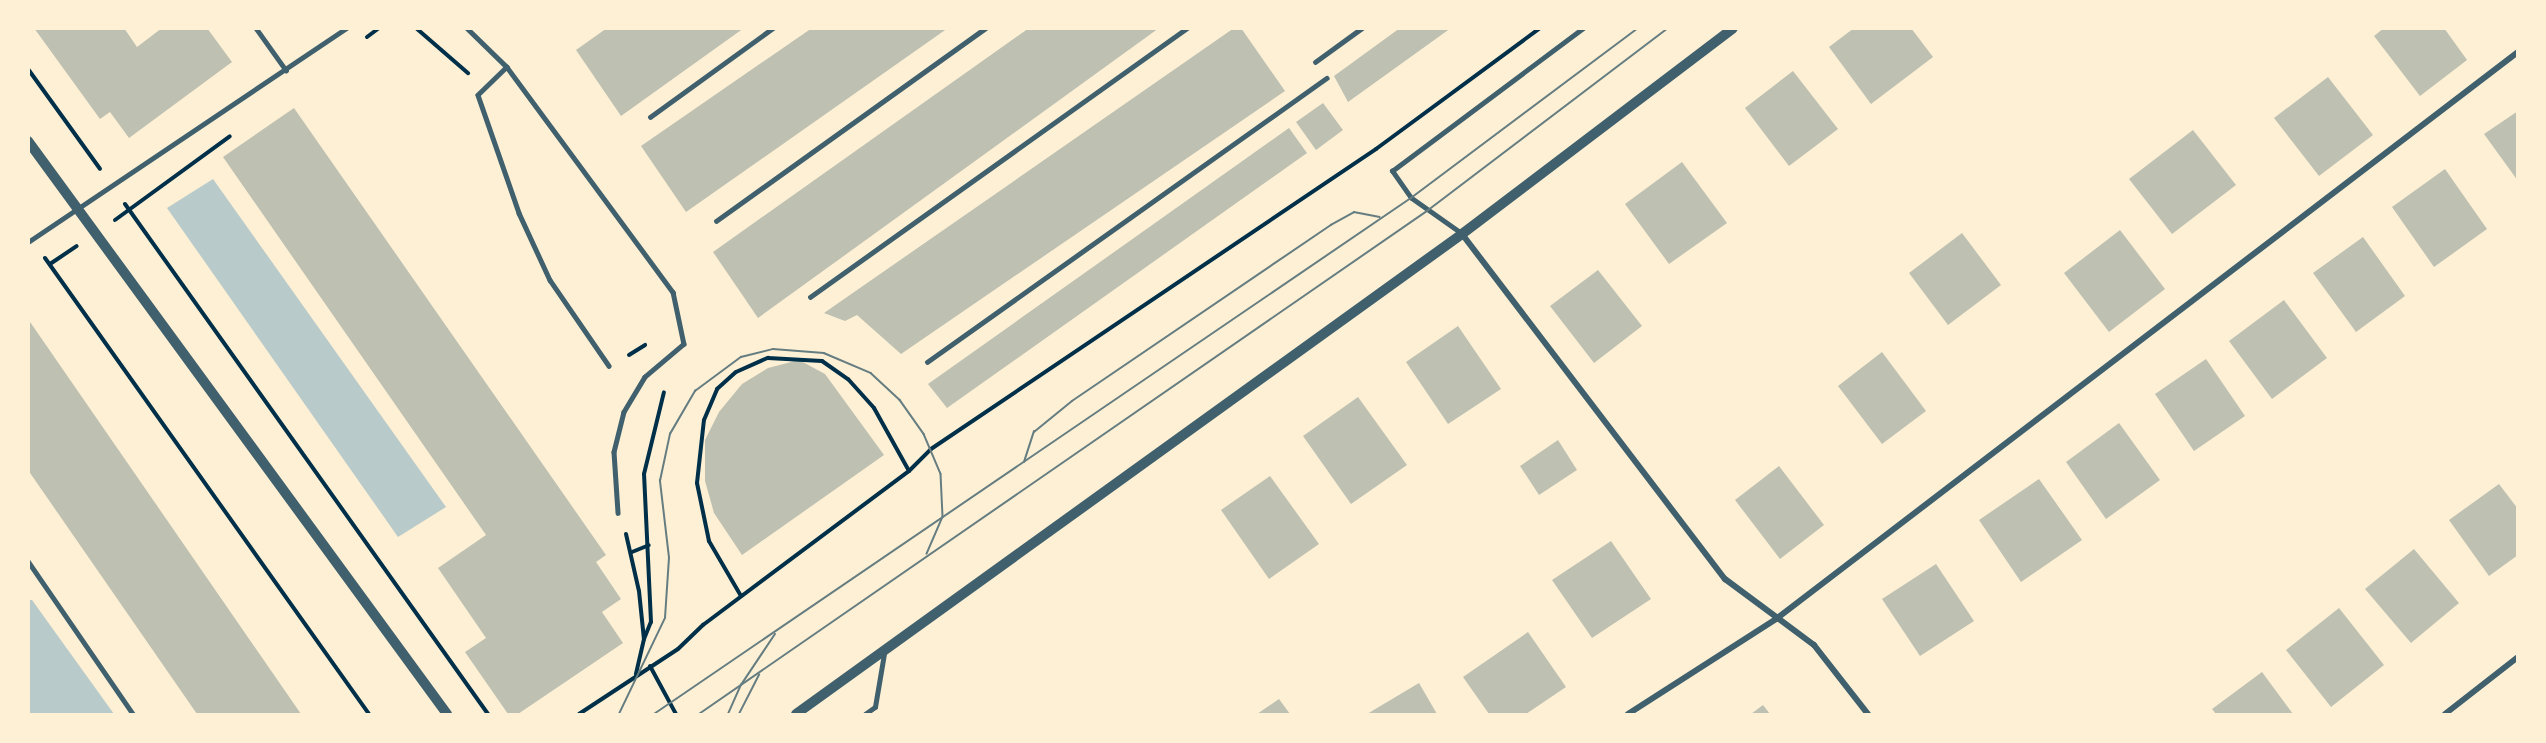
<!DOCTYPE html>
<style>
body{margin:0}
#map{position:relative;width:2546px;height:743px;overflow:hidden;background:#fdf0d5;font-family:Manrope,sans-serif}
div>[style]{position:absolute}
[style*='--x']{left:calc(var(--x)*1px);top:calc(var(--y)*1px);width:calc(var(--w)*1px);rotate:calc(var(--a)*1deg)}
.green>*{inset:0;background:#b9caca}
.building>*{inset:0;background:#bec0b2}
.path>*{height:4px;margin:-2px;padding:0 2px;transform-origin:2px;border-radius:2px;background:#003049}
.service>*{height:4.5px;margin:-2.25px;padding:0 2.25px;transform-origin:2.25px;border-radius:2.25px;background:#3f606c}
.minor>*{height:6px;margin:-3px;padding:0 3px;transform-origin:3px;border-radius:3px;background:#3f606c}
.tertiary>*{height:10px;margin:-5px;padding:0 5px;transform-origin:5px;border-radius:5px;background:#3f606c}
.tram>*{height:1.5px;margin:-0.75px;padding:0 0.75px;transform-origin:0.75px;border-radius:0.75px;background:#657d81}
span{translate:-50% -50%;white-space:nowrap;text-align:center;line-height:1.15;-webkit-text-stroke:4.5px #fdf0d5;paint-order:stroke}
.frame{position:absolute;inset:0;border:30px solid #fdf0d5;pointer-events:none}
</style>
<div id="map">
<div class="green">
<div style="clip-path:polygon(213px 179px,446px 507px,398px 537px,167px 208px)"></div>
<div style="clip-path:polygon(28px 600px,32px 600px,114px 714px,29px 714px)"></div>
</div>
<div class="building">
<div style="clip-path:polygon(34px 28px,124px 28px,137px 47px,162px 28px,207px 28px,232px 62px,129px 138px,110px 112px,100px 119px)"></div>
<div style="clip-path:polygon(607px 28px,744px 28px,621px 116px,576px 50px)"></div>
<div style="clip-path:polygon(812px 28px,948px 28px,686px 212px,641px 146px)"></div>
<div style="clip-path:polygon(1029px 28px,1159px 28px,758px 318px,713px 252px)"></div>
<div style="clip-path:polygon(1234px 28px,1241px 28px,1285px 91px,901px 354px,857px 315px,845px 321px,824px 313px)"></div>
<div style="clip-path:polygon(1400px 28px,1451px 28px,1348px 102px,1334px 76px)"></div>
<div style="clip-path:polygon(1854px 28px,1911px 28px,1933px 57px,1871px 104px,1829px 47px)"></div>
<div style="clip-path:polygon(2384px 28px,2444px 28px,2467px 60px,2420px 96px,2374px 36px)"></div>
<div style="clip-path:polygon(1793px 71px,1838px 129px,1789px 166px,1745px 108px)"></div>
<div style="clip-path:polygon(2328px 77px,2373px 135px,2319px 176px,2274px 118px)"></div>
<div style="clip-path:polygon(1323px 103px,1343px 130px,1316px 150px,1296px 122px)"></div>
<div style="clip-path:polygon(294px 108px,606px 555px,596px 562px,621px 599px,602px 612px,623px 643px,518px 714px,508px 714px,465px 652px,486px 638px,438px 568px,486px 535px,223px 157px)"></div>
<div style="clip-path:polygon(2518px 111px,2518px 181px,2484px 134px)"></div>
<div style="clip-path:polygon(1289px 128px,1307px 153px,947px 408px,928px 384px)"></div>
<div style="clip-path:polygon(2193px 130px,2236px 185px,2172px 234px,2129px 179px)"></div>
<div style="clip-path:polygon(1682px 162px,1727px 223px,1669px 264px,1625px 204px)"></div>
<div style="clip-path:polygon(2445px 169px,2487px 229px,2434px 267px,2392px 207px)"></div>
<div style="clip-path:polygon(2120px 230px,2165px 289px,2109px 332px,2064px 273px)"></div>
<div style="clip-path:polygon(1962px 233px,2001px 285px,1948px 325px,1909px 273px)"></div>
<div style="clip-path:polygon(2363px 237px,2405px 296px,2356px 332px,2313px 273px)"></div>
<div style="clip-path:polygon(1598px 270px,1642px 326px,1594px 363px,1550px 306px)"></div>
<div style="clip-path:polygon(2284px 300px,2327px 358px,2272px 399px,2229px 341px)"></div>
<div style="clip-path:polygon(28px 319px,301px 714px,197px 714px,28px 470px)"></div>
<div style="clip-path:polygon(1458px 326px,1501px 389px,1448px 424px,1406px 362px)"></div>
<div style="clip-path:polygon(1882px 352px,1926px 411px,1882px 444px,1838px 386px)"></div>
<div style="clip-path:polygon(2206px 359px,2245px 416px,2194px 451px,2155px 394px)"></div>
<div style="clip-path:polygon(799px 360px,825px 374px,884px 455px,742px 555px,714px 513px,705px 481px,705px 440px,719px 412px,742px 384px,768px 368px)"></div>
<div style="clip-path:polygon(1358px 397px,1407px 465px,1351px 504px,1303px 436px)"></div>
<div style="clip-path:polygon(2119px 423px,2160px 480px,2106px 519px,2066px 462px)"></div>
<div style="clip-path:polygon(1558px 440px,1577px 470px,1539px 495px,1520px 466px)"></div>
<div style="clip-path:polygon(1779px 466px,1824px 525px,1780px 559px,1735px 500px)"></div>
<div style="clip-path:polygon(1270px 476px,1319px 544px,1269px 579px,1221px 510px)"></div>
<div style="clip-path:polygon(2039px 479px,2082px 540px,2021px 582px,1979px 520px)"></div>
<div style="clip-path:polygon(2499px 484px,2518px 509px,2518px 555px,2489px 576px,2449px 520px)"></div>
<div style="clip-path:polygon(1611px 541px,1651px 599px,1592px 638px,1552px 580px)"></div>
<div style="clip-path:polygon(2414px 549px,2459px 603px,2411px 643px,2365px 589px)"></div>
<div style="clip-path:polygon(1936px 564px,1974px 621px,1920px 656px,1882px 599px)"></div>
<div style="clip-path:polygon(2339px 608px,2384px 665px,2331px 707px,2286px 650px)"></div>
<div style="clip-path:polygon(1528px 632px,1566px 687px,1526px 714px,1489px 714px,1463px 677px)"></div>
<div style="clip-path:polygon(2262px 672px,2293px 714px,2216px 714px,2212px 709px)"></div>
<div style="clip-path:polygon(1419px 683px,1437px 714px,1367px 714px)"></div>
<div style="clip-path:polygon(1279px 699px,1290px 714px,1257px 714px)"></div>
<div style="clip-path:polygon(1763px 705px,1770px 714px,1751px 714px)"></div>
</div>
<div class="path">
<div style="--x:416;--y:28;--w:69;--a:40.9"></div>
<div style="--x:367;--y:37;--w:15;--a:-37"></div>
<div style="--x:28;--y:69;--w:123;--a:54.2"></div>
<div style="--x:125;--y:204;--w:626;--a:54.56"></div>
<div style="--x:115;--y:220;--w:142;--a:-36.1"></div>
<div style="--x:45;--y:258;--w:559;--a:54.61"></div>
<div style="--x:50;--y:264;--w:32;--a:-34"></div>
<div style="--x:629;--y:355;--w:19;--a:-32"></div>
<div style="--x:626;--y:534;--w:58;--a:77.2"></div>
<div style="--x:639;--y:591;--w:48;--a:84.1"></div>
<div style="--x:644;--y:639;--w:36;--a:103"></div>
<div style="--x:632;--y:552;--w:18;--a:-22"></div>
<div style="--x:741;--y:596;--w:64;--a:-120.2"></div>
<div style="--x:709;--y:541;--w:59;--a:-101.7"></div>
<div style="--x:697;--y:483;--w:63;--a:-83.7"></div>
<div style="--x:704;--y:420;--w:34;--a:-67"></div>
<div style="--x:717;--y:389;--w:25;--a:-42"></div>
<div style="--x:736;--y:372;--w:35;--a:-24"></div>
<div style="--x:768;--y:358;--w:54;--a:3.2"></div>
<div style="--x:822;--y:361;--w:32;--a:35"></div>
<div style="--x:848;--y:379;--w:39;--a:48"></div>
<div style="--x:874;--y:408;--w:72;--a:60.9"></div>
<div style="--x:644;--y:639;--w:18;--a:-68"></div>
<div style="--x:651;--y:622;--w:148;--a:-92.7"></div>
<div style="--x:644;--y:474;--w:84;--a:-76.3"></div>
<div style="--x:650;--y:666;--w:55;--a:61.6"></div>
<div style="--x:579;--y:714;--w:118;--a:-33.3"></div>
<div style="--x:678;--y:649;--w:35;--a:-44"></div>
<div style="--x:703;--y:625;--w:257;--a:-36.8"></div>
<div style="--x:909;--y:471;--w:31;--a:-45"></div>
<div style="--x:931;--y:449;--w:537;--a:-33.99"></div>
<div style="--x:1376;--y:149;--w:204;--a:-36.4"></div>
</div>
<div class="service">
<div style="--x:256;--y:28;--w:52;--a:54.5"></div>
<div style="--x:467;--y:28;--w:56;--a:44.3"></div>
<div style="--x:507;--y:67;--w:280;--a:53.6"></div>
<div style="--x:673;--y:292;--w:53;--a:78.1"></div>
<div style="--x:684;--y:344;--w:51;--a:139.8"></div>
<div style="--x:645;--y:377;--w:41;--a:121"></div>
<div style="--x:624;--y:412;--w:41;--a:104"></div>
<div style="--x:614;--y:452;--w:61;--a:86.2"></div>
<div style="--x:1315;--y:62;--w:58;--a:-35.9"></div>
<div style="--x:507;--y:67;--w:40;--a:136"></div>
<div style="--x:478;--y:95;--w:125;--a:70.8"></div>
<div style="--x:519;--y:213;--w:74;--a:65.2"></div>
<div style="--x:550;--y:280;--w:104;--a:55.5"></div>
<div style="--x:650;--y:117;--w:152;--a:-35.9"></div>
<div style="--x:716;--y:221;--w:332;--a:-35.6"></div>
<div style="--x:1462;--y:234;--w:62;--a:-144.8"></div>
<div style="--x:1411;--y:198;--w:33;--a:-125"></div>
<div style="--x:1392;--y:171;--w:239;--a:-36.8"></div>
<div style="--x:28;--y:242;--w:384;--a:-33.9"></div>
<div style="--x:810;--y:297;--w:463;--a:-35.5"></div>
<div style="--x:927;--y:362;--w:490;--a:-35.4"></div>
<div style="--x:28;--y:561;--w:186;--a:55.5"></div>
<div style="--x:865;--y:714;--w:12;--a:-35"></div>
<div style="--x:875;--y:707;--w:54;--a:-80.4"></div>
</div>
<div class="minor">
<div style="--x:1462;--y:234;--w:434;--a:52.7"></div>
<div style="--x:1725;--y:579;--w:111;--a:36.6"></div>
<div style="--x:1814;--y:645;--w:88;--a:52"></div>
<div style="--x:1628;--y:714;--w:176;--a:-32.7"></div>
<div style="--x:1776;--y:619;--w:934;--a:-37.39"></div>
<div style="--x:2445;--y:714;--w:93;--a:-38"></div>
</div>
<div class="tertiary">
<div style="--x:28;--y:141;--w:710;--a:53.82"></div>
<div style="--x:796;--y:714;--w:821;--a:-35.78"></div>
<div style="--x:1462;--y:234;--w:340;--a:-37.2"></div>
</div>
<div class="tram">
<div style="--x:1024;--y:462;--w:32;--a:-72"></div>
<div style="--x:1034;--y:432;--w:49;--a:-39.2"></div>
<div style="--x:1072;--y:401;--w:313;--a:-34.2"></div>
<div style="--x:1331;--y:225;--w:26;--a:-29"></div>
<div style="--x:1354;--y:212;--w:26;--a:11"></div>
<div style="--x:619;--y:714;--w:106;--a:-64.4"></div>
<div style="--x:665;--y:618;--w:60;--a:-86.2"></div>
<div style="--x:669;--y:558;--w:78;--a:-96.7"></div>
<div style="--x:660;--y:481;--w:48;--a:-78"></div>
<div style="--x:670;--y:434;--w:50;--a:-59.8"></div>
<div style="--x:695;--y:391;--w:57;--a:-36.5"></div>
<div style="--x:741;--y:357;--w:33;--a:-14"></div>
<div style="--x:773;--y:349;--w:51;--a:4.5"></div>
<div style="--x:824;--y:353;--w:51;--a:23.1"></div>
<div style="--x:871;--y:373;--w:40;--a:43"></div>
<div style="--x:900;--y:400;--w:42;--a:54.8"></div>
<div style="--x:924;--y:434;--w:43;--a:67"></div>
<div style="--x:941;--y:474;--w:43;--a:87.3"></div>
<div style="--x:943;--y:517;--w:40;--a:113.4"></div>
<div style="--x:654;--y:714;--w:916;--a:-34.28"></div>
<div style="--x:1411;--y:198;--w:284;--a:-36.8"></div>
<div style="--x:699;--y:714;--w:885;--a:-34.64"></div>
<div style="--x:1427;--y:211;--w:303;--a:-37.2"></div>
<div style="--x:728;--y:714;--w:32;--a:-66"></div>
<div style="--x:741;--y:685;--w:61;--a:-56.3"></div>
<div style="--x:739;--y:714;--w:44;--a:-62.9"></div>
</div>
<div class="frame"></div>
</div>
